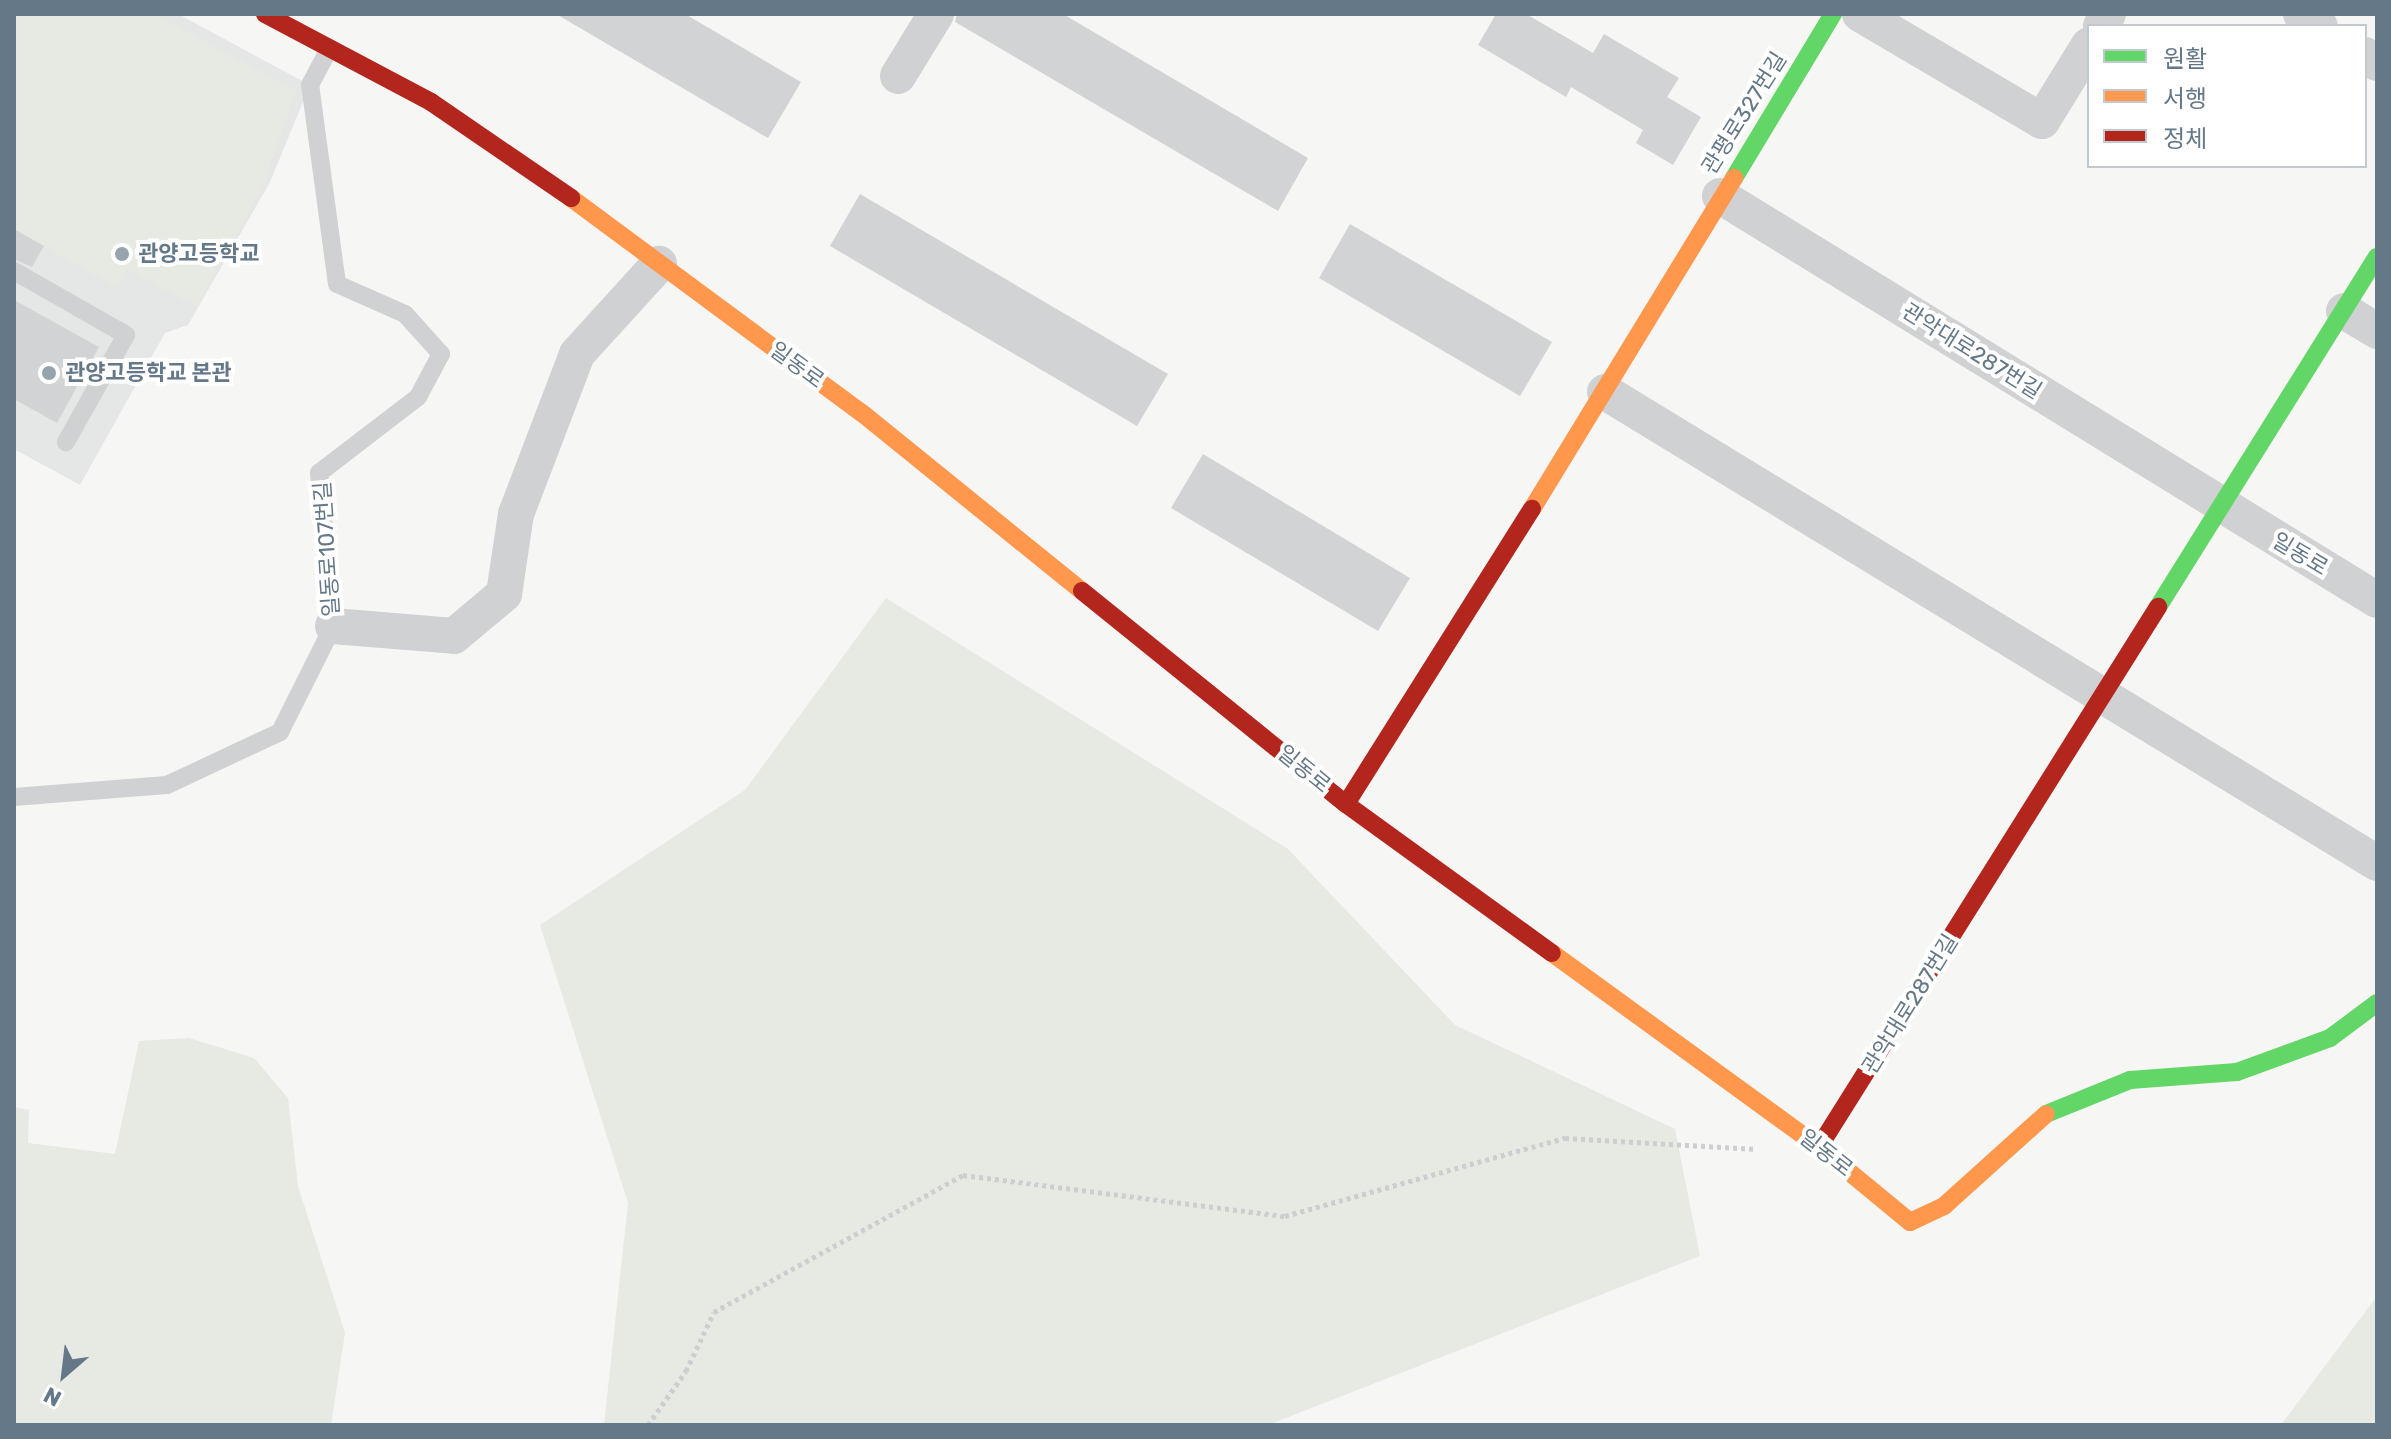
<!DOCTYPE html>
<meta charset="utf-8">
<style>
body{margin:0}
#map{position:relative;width:2391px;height:1439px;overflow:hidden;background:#f6f6f5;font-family:Rubik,"Noto Sans KR",sans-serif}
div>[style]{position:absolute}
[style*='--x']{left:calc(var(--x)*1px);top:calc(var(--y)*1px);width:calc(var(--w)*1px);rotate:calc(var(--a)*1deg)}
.built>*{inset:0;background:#e5e6e6}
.green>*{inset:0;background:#e6eae3}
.building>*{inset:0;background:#d2d3d4}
.path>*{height:5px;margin-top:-2.5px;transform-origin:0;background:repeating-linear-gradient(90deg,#cdcecf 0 4px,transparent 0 8px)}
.lane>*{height:18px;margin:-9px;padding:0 9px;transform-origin:9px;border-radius:9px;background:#d0d1d2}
.street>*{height:36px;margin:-18px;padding:0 18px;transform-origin:18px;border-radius:18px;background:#d0d1d2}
.fast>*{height:18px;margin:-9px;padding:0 9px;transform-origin:9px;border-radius:9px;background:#63d668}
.slow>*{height:18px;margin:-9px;padding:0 9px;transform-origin:9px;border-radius:9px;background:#ff974d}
.jam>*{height:18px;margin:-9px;padding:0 9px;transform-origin:9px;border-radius:9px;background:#b3261e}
.dots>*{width:22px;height:22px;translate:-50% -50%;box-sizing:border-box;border:4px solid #fff;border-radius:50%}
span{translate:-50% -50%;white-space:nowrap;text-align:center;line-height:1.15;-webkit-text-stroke:8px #fff;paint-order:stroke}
.street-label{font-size:22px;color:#647887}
.poi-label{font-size:22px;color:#647887;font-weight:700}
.left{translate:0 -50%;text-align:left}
.frame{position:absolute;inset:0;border:16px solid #647887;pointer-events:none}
.legend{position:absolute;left:2087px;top:24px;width:280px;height:144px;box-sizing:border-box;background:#fff;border:2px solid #c1c9cf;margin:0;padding:10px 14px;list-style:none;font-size:24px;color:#647887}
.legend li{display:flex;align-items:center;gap:16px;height:40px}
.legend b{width:40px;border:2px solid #c1c9cf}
.north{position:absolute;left:24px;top:1335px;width:80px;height:80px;-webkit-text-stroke:6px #fff;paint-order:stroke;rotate:208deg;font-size:22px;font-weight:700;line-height:32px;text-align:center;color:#647887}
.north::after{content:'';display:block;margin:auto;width:28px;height:36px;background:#647887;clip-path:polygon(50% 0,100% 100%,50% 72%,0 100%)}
</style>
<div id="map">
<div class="built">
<div style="clip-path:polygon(14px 14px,178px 14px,310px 85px,270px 182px,188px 325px,165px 333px,80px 485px,14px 449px)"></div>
</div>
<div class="green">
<div style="clip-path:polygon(14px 14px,154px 14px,297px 90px,262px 188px,196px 307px,127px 269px,117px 288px,14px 229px)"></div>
<div style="clip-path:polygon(886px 598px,1288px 849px,1455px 1025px,1675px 1129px,1700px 1256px,1268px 1425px,604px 1425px,628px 1203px,540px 925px,745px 790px)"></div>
<div style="clip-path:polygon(189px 1038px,254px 1058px,288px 1098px,298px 1186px,345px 1333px,331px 1425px,14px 1425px,14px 1107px,29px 1110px,28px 1143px,115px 1154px,139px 1041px)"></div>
<div style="clip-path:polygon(2377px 1296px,2377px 1425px,2281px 1425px)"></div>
</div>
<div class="building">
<div style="clip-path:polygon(556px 14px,685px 14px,801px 82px,768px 138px)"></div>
<div style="clip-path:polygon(957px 14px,1063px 14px,1308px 158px,1278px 211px,955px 22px)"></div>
<div style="clip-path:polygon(1496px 14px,1526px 14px,1593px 53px,1604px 34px,1679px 78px,1667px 97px,1701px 117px,1673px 165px,1636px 143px,1643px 130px,1571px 87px,1566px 97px,1478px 45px)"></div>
<div style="clip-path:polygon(860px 194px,1168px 374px,1137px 426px,830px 246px)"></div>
<div style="clip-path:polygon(1350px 224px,1552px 342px,1520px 396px,1319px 278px)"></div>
<div style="clip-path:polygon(14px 229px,44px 246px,32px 267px,14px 259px)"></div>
<div style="clip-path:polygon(14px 300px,99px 347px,57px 423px,14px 399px)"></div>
<div style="clip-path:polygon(1203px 454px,1410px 578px,1378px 631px,1171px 508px)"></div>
</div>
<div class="path">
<div style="--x:648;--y:1425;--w:66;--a:-54.9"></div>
<div style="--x:686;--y:1371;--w:65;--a:-64.6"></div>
<div style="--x:714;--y:1312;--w:284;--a:-28.8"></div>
<div style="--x:963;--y:1175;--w:325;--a:7.3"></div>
<div style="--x:1285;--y:1216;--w:291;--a:-15.6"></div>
<div style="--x:1565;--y:1138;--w:192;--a:3.3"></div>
</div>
<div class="lane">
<div style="--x:14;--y:271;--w:129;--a:29.7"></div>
<div style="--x:126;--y:335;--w:123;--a:119.3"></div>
<div style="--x:14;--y:797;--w:153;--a:-4.5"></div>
<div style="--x:167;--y:785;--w:125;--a:-25.1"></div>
<div style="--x:280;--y:732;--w:119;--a:-63.4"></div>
<div style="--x:333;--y:626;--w:154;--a:-95.2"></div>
<div style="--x:319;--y:473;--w:125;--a:-37.5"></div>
<div style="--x:418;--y:397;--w:49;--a:-61.9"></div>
<div style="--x:441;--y:354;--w:54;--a:-132"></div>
<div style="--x:405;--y:314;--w:74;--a:-156.2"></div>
<div style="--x:337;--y:284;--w:201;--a:-97.7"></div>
<div style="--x:310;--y:85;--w:41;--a:-62.2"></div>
</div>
<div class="street">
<div style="--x:1860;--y:14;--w:211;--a:30.5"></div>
<div style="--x:2042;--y:121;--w:89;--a:-58.3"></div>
<div style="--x:2301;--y:14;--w:22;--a:32"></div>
<div style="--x:2101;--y:26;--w:14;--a:-60"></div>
<div style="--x:2365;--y:55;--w:14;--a:34"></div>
<div style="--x:898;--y:76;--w:73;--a:-58.5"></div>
<div style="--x:1720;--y:196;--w:771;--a:31.59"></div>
<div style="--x:2344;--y:311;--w:39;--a:31"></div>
<div style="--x:1605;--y:392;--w:904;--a:31.39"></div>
<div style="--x:333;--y:626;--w:121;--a:4.7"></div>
<div style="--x:454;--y:636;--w:65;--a:-40"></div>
<div style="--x:504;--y:594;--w:81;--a:-81.5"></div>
<div style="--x:516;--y:514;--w:171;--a:-69.1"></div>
<div style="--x:577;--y:354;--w:122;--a:-47.7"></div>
</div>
<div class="fast">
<div style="--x:1734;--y:178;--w:192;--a:-58.9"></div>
<div style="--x:2158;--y:607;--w:413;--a:-58"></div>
<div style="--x:2046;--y:1114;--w:91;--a:-22"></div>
<div style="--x:2130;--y:1080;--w:107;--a:-4.3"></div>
<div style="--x:2237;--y:1072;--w:99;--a:-20.1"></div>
<div style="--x:2330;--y:1038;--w:59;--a:-36.7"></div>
</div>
<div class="slow">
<div style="--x:571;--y:198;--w:362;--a:36.5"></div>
<div style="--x:862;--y:413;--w:283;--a:39"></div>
<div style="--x:1532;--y:509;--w:388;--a:-58.6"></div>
<div style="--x:1552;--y:953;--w:330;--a:36"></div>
<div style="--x:1819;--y:1147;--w:118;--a:39.5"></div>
<div style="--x:1910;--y:1222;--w:38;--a:-25"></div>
<div style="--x:1944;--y:1206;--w:137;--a:-42"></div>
</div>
<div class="jam">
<div style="--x:265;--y:14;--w:188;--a:27.9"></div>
<div style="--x:431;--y:102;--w:170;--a:34.4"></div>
<div style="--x:1082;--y:591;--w:339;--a:38.9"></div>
<div style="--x:1346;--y:804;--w:254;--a:35.9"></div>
<div style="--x:1346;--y:804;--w:349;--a:-57.8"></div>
<div style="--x:1819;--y:1147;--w:638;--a:-57.88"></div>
</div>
<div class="dots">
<div style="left:122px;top:254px;background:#97a4ae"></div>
<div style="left:49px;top:373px;background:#97a4ae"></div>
</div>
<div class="street-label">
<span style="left:1744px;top:113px;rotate:-58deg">관평로327번길</span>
<span style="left:1972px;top:351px;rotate:32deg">관악대로287번길</span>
<span style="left:797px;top:365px;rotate:36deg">일동로</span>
<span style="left:327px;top:549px;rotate:-94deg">일동로107번길</span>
<span style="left:2300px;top:554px;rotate:31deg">일동로</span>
<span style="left:1304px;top:769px;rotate:39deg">일동로</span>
<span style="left:1910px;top:1004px;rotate:-58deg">관악대로287번길</span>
<span style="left:1826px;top:1153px;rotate:38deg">일동로</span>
</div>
<div class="poi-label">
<span class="left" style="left:138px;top:254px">관양고등학교</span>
<span class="left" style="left:65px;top:373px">관양고등학교 본관</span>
</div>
<div class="frame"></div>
<ul class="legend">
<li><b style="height:10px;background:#63d668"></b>원활</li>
<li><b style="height:10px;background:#ff974d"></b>서행</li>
<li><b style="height:10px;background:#b3261e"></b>정체</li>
</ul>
<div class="north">N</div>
</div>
